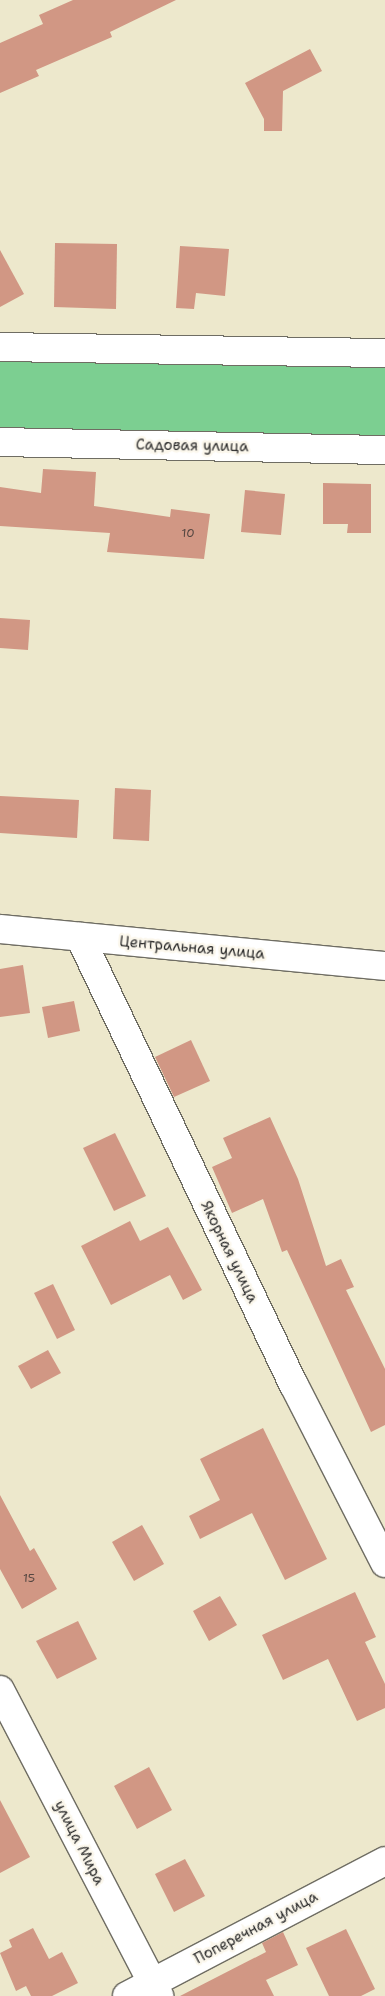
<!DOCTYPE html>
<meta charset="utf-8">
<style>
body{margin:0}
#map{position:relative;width:385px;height:1996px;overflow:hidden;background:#ede8cc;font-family:"Shantell Sans",sans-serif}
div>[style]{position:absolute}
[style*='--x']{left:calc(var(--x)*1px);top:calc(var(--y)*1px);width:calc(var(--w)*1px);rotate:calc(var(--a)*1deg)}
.green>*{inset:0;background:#7ccf91}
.building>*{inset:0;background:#d19784}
.roads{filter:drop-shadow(1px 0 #6f6d63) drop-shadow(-1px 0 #6f6d63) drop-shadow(0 1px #6f6d63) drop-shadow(0 -1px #6f6d63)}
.street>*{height:28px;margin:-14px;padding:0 14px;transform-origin:14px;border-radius:14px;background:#fff}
span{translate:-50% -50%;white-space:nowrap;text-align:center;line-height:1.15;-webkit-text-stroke:5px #fbf7ec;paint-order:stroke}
.number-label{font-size:12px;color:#544641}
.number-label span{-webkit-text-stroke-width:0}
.street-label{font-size:15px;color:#2b2b2b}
</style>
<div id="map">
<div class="green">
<div style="clip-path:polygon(0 356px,385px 360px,385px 441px,0 435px)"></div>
</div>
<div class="building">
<div style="clip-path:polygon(73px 0,176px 0,110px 32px,112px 37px,36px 70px,39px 76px,0 93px,0 43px,43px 24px,39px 15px)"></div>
<div style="clip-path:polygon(310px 49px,322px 71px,283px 91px,282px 131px,264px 131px,264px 119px,245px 83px)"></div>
<div style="clip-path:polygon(55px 243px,117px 244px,116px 309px,54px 307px)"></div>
<div style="clip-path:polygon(180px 246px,229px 249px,225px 296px,196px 293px,194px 309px,176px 308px)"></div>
<div style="clip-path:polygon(0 250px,24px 294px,0 307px)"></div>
<div style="clip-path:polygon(43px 469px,96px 472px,94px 506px,170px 517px,171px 509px,210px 514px,204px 559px,107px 552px,110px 533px,0 526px,0 487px,41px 493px)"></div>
<div style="clip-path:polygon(323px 483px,371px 484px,371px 533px,347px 533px,348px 524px,323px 524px)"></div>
<div style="clip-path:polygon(245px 490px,285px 494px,281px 535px,241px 532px)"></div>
<div style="clip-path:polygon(0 618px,30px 620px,28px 650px,0 648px)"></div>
<div style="clip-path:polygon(115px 788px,151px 790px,149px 841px,113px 839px)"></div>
<div style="clip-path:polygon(0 796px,79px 800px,77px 838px,0 833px)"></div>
<div style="clip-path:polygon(23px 965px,30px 1013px,0 1017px,0 969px)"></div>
<div style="clip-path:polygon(74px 1001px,80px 1031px,48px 1038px,42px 1007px)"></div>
<div style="clip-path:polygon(191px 1040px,210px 1081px,174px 1097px,155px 1057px)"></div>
<div style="clip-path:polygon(270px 1117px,298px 1179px,326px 1266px,341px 1259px,354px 1287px,346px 1290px,385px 1369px,385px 1425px,371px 1432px,287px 1250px,282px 1252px,263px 1199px,232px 1213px,212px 1167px,232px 1158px,223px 1138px)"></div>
<div style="clip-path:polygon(115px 1133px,146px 1196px,114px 1211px,83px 1148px)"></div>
<div style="clip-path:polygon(130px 1221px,140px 1241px,168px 1227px,202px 1290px,183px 1300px,170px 1275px,111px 1305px,81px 1246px)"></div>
<div style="clip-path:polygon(53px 1284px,75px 1330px,57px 1339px,34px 1293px)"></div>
<div style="clip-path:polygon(48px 1350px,61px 1373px,31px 1389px,18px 1366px)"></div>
<div style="clip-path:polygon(263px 1428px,327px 1559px,285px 1580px,252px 1513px,200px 1539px,189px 1516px,220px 1500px,200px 1459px)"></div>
<div style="clip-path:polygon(0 1495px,30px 1551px,34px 1548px,57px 1589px,22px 1609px,0 1569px)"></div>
<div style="clip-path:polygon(142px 1525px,164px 1564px,134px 1581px,112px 1542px)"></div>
<div style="clip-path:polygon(355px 1592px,376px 1637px,365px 1642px,385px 1684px,385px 1708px,357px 1721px,328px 1659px,283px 1680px,262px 1635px)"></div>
<div style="clip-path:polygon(220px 1596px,237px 1625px,209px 1641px,193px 1611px)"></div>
<div style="clip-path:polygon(78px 1621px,97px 1659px,57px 1679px,36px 1641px)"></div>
<div style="clip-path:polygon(149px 1767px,172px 1810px,137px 1829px,114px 1786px)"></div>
<div style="clip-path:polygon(0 1800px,30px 1857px,0 1873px)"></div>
<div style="clip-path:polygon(185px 1859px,205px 1896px,174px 1912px,155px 1874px)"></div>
<div style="clip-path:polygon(33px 1928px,49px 1959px,62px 1952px,78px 1983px,52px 1996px,31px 1996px,26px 1986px,16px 1991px,0 1953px,12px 1947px,9px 1940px)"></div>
<div style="clip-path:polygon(346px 1929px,375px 1989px,361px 1996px,329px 1996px,306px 1948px)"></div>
<div style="clip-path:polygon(283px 1932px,298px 1965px,266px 1980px,274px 1996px,180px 1996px,266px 1952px,262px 1943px)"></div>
</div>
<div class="roads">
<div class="street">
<div style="--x:0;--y:347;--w:385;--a:0.9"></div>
<div style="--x:0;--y:442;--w:385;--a:1.2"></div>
<div style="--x:0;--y:929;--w:387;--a:5.5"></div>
<div style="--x:80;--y:937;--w:496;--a:64.5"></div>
<div style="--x:294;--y:1385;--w:200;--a:62.9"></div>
<div style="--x:0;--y:1690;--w:345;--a:62.5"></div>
<div style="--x:127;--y:1996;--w:291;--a:-27.6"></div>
</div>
</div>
<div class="number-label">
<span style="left:188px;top:534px">10</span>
<span style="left:29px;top:1579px">15</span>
</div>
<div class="street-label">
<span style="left:192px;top:446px;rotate:1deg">Садовая улица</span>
<span style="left:192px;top:948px;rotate:5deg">Центральная улица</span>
<span style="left:229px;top:1252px;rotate:64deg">Якорная улица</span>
<span style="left:79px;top:1843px;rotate:63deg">улица Мира</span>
<span style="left:256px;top:1928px;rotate:-28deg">Поперечная улица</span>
</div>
</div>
